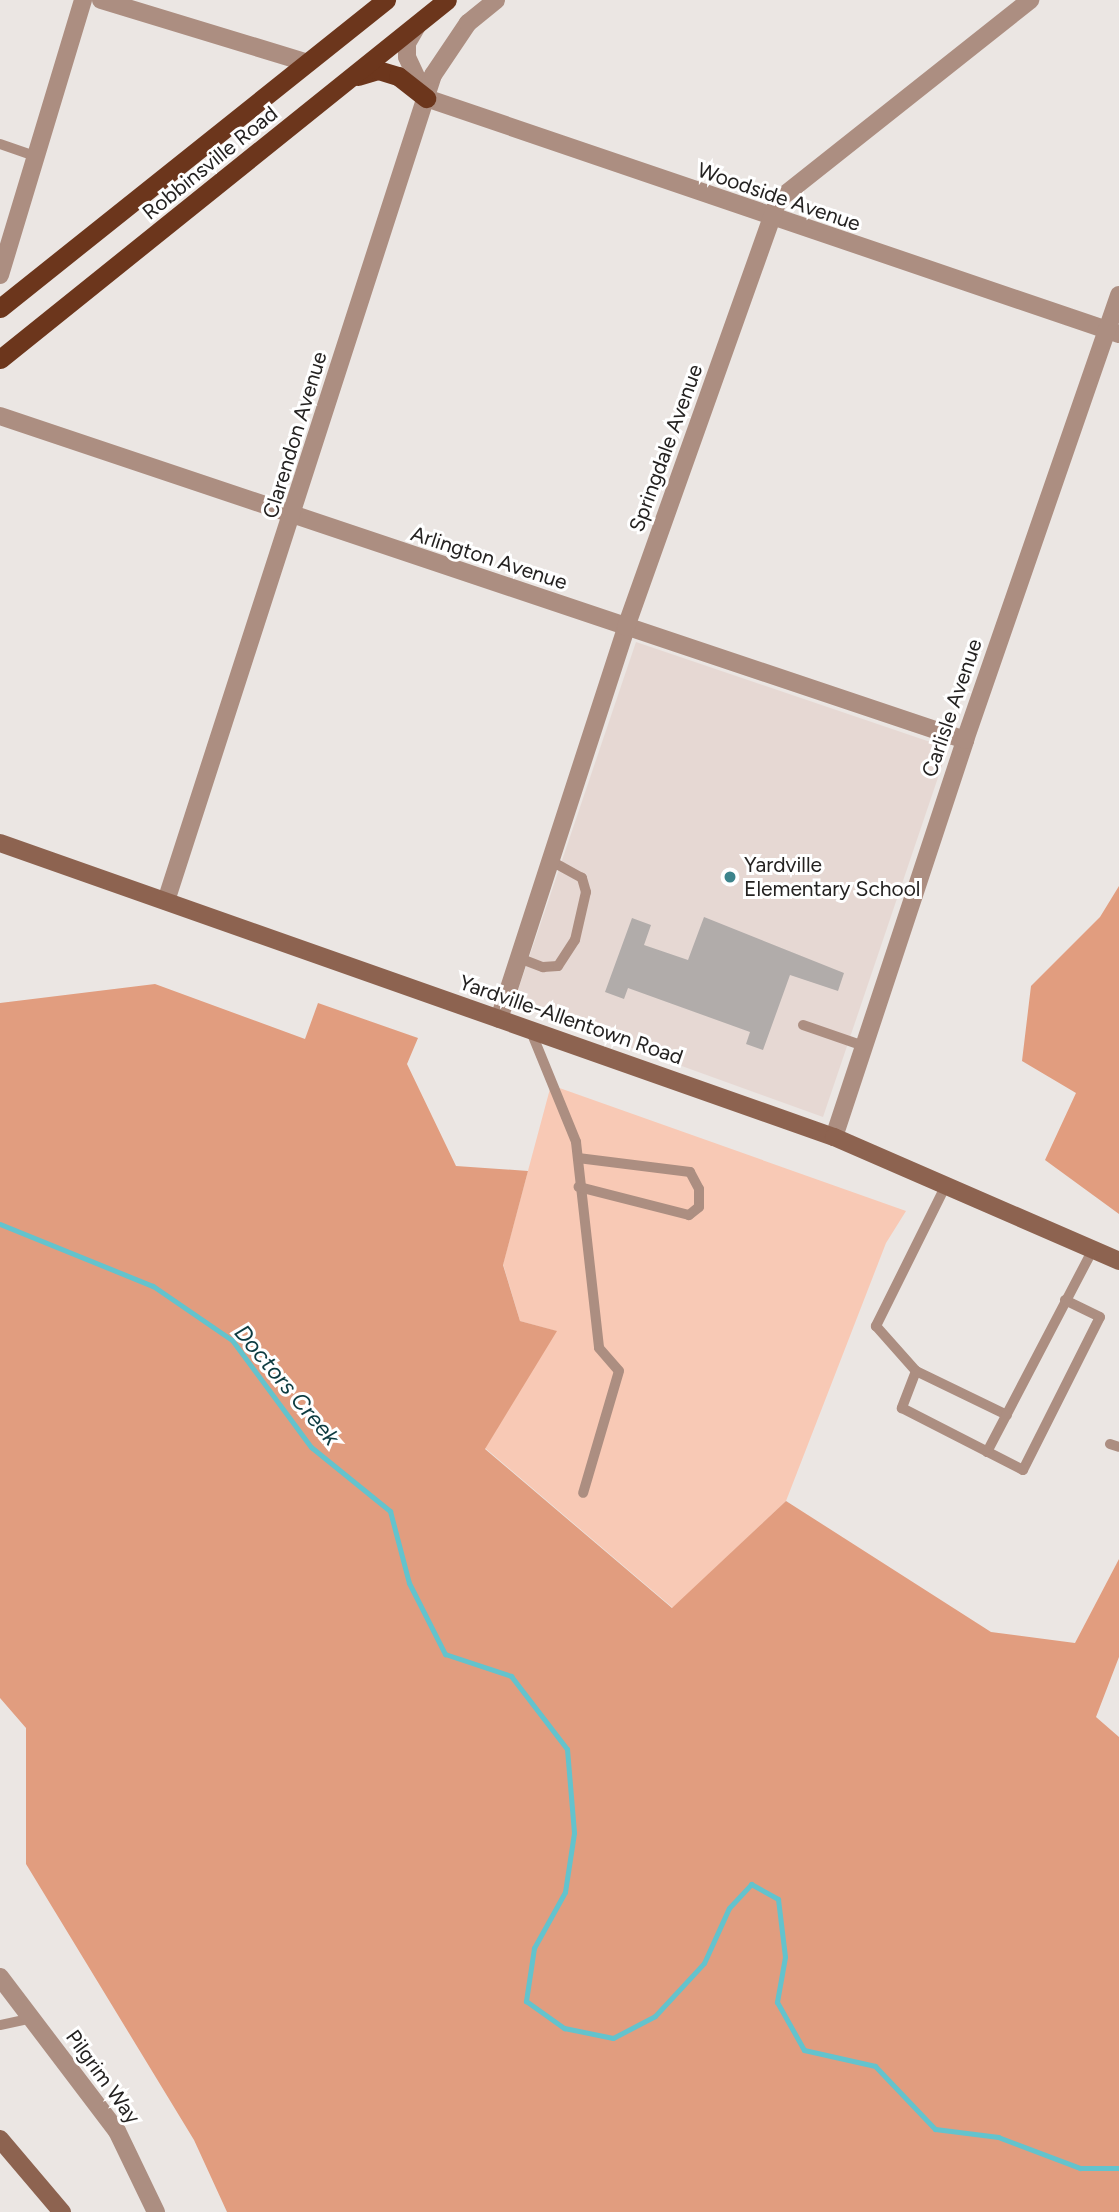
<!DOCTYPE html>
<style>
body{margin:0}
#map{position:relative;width:1119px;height:2212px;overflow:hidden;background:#ebe6e3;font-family:Figtree,sans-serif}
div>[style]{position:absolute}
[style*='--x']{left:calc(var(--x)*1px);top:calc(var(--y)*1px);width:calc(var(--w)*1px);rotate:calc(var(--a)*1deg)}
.built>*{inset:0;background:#e6d8d3}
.green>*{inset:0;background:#f8c9b5}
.forest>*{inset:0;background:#e19d7f}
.stream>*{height:5px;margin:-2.5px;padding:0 2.5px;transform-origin:2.5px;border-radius:2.5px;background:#63c3cd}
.building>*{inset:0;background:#b1acaa}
.service>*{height:10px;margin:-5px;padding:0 5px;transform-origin:5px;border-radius:5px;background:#ac8e81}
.minor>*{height:18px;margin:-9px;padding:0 9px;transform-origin:9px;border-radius:9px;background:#ac8e81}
.secondary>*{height:18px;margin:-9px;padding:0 9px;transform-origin:9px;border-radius:9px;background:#8d6350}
.trunk>*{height:19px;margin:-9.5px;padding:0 9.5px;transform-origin:9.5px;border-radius:9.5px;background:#6c361c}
.dots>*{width:19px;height:19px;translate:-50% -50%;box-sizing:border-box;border:4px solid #fff;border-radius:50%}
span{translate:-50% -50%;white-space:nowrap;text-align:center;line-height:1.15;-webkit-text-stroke:6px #fff;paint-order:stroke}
.street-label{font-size:21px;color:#242221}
.poi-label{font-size:21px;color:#242221}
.left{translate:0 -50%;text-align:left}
.water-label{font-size:23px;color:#0d3b40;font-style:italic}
</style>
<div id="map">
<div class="built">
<div style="clip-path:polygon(636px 642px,948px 748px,823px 1117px,513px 1005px)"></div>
</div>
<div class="green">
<div style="clip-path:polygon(551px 1085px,906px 1211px,886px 1243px,786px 1501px,673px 1608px,485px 1448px,556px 1331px,520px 1321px,503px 1264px)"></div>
</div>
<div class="forest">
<div style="clip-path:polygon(1119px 886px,1119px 1214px,1045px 1160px,1076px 1093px,1022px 1061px,1031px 986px,1100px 917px)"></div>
<div style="clip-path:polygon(155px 984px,305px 1039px,318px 1003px,418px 1038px,407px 1064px,456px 1166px,528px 1171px,503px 1265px,520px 1321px,557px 1331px,485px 1449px,672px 1608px,786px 1501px,991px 1632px,1075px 1643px,1119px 1559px,1119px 1657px,1096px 1717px,1119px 1737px,1119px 2212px,227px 2212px,194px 2140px,26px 1864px,26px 1728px,0 1698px,0 1003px)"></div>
</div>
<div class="stream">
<div style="--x:0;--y:1224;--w:165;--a:22.1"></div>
<div style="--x:153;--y:1286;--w:96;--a:34.4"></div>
<div style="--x:232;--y:1340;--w:133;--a:53.6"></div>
<div style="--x:311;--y:1447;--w:102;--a:39"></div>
<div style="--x:390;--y:1511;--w:74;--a:75.2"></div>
<div style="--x:409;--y:1583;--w:80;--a:63.1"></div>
<div style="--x:445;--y:1654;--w:70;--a:18.4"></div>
<div style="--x:511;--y:1676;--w:92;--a:52.5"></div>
<div style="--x:567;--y:1749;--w:84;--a:85.2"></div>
<div style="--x:574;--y:1833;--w:60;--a:98.7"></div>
<div style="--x:565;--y:1892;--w:64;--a:119"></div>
<div style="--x:534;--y:1948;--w:54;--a:98.6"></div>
<div style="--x:526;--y:2001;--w:47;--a:35.4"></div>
<div style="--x:564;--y:2028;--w:50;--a:11.5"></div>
<div style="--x:613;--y:2038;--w:47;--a:-27.6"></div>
<div style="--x:655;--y:2016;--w:72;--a:-47.2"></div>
<div style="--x:704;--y:1963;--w:60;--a:-65.6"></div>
<div style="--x:729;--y:1908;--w:33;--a:-47"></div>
<div style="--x:751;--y:1884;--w:31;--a:29"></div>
<div style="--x:778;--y:1899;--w:58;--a:83.1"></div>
<div style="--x:785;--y:1957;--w:46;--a:100.1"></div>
<div style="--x:777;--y:2002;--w:55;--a:60.6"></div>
<div style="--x:804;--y:2050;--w:73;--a:12.7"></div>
<div style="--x:875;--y:2066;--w:87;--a:46.4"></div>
<div style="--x:935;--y:2129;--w:64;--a:7.2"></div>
<div style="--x:998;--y:2137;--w:88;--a:20.7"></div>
<div style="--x:1080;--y:2168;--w:39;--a:0"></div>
</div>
<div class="building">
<div style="clip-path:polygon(704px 917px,844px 973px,838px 991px,790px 975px,763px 1050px,746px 1044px,750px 1032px,628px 988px,624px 999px,605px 992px,632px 918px,651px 925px,644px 945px,688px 960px)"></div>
</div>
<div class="service">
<div style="--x:0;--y:144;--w:39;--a:19"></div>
<div style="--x:519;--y:958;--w:26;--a:21"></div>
<div style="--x:543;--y:967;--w:15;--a:-4"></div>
<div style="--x:558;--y:966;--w:31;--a:-57"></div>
<div style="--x:575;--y:940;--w:49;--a:-77.1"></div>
<div style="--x:586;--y:892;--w:15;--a:-106"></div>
<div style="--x:582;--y:878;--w:35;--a:-151"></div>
<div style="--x:803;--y:1025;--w:65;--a:19"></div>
<div style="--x:530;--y:1029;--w:122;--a:67.8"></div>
<div style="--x:576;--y:1142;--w:207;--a:83.6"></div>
<div style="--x:599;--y:1348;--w:30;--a:49"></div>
<div style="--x:619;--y:1371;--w:127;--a:106.4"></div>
<div style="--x:578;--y:1158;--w:113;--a:7.1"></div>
<div style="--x:690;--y:1172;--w:19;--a:62"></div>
<div style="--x:699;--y:1189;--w:18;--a:90"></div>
<div style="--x:699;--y:1207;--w:13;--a:141"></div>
<div style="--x:689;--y:1215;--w:114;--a:-165.7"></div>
<div style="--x:947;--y:1183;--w:160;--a:116.4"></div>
<div style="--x:876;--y:1326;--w:60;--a:48.4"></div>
<div style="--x:916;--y:1371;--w:40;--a:111"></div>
<div style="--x:902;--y:1408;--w:136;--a:27.1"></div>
<div style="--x:1023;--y:1470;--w:171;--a:-63.3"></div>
<div style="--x:1100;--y:1317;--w:39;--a:-154"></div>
<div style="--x:916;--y:1371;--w:101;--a:25.8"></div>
<div style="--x:1110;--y:1444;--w:9;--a:18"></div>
<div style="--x:987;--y:1452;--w:229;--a:-62.4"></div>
<div style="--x:0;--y:2025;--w:33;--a:-12"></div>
</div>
<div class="minor">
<div style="--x:101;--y:0;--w:216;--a:16.9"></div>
<div style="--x:417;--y:26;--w:20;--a:120"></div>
<div style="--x:407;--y:43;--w:14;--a:90"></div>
<div style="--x:407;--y:57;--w:45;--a:65.1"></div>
<div style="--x:426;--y:98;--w:732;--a:18.81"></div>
<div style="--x:0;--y:275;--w:287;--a:-73.2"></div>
<div style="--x:0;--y:416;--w:1018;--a:18.56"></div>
<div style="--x:166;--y:901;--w:868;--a:-72.09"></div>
<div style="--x:433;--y:75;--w:63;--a:-56.1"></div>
<div style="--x:468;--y:23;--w:36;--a:-39"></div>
<div style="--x:499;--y:1019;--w:412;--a:-72"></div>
<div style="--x:626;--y:627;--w:453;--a:-70.4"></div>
<div style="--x:778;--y:200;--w:322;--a:-38.4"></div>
<div style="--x:834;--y:1137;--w:418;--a:-71.7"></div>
<div style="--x:965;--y:740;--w:471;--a:-70.9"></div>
<div style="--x:0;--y:1977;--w:193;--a:52.8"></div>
<div style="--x:117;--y:2131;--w:90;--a:64.3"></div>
</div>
<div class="secondary">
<div style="--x:0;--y:843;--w:884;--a:19.42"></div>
<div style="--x:834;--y:1137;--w:311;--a:23.5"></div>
<div style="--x:0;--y:2139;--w:96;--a:49.7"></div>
</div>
<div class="trunk">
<div style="--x:358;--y:76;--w:21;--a:-17"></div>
<div style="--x:378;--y:70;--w:21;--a:17"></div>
<div style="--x:398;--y:76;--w:36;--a:38"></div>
<div style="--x:0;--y:308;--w:494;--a:-38.6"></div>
<div style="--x:0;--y:359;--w:573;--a:-38.77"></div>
</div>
<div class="dots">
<div style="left:730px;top:877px;background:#3d848c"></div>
</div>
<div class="street-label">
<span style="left:210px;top:163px;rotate:-39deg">Robbinsville Road</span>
<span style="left:779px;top:197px;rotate:19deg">Woodside Avenue</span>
<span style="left:295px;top:435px;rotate:-73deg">Clarendon Avenue</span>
<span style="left:666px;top:448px;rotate:-70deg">Springdale Avenue</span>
<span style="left:489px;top:558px;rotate:18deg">Arlington Avenue</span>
<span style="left:952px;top:708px;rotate:-71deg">Carlisle Avenue</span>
<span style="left:571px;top:1020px;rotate:19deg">Yardville-Allentown Road</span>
<span style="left:103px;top:2077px;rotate:54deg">Pilgrim Way</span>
</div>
<div class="poi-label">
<span class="left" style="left:744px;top:877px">Yardville<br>Elementary School</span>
</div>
<div class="water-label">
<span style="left:287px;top:1385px;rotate:50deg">Doctors Creek</span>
</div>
</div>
